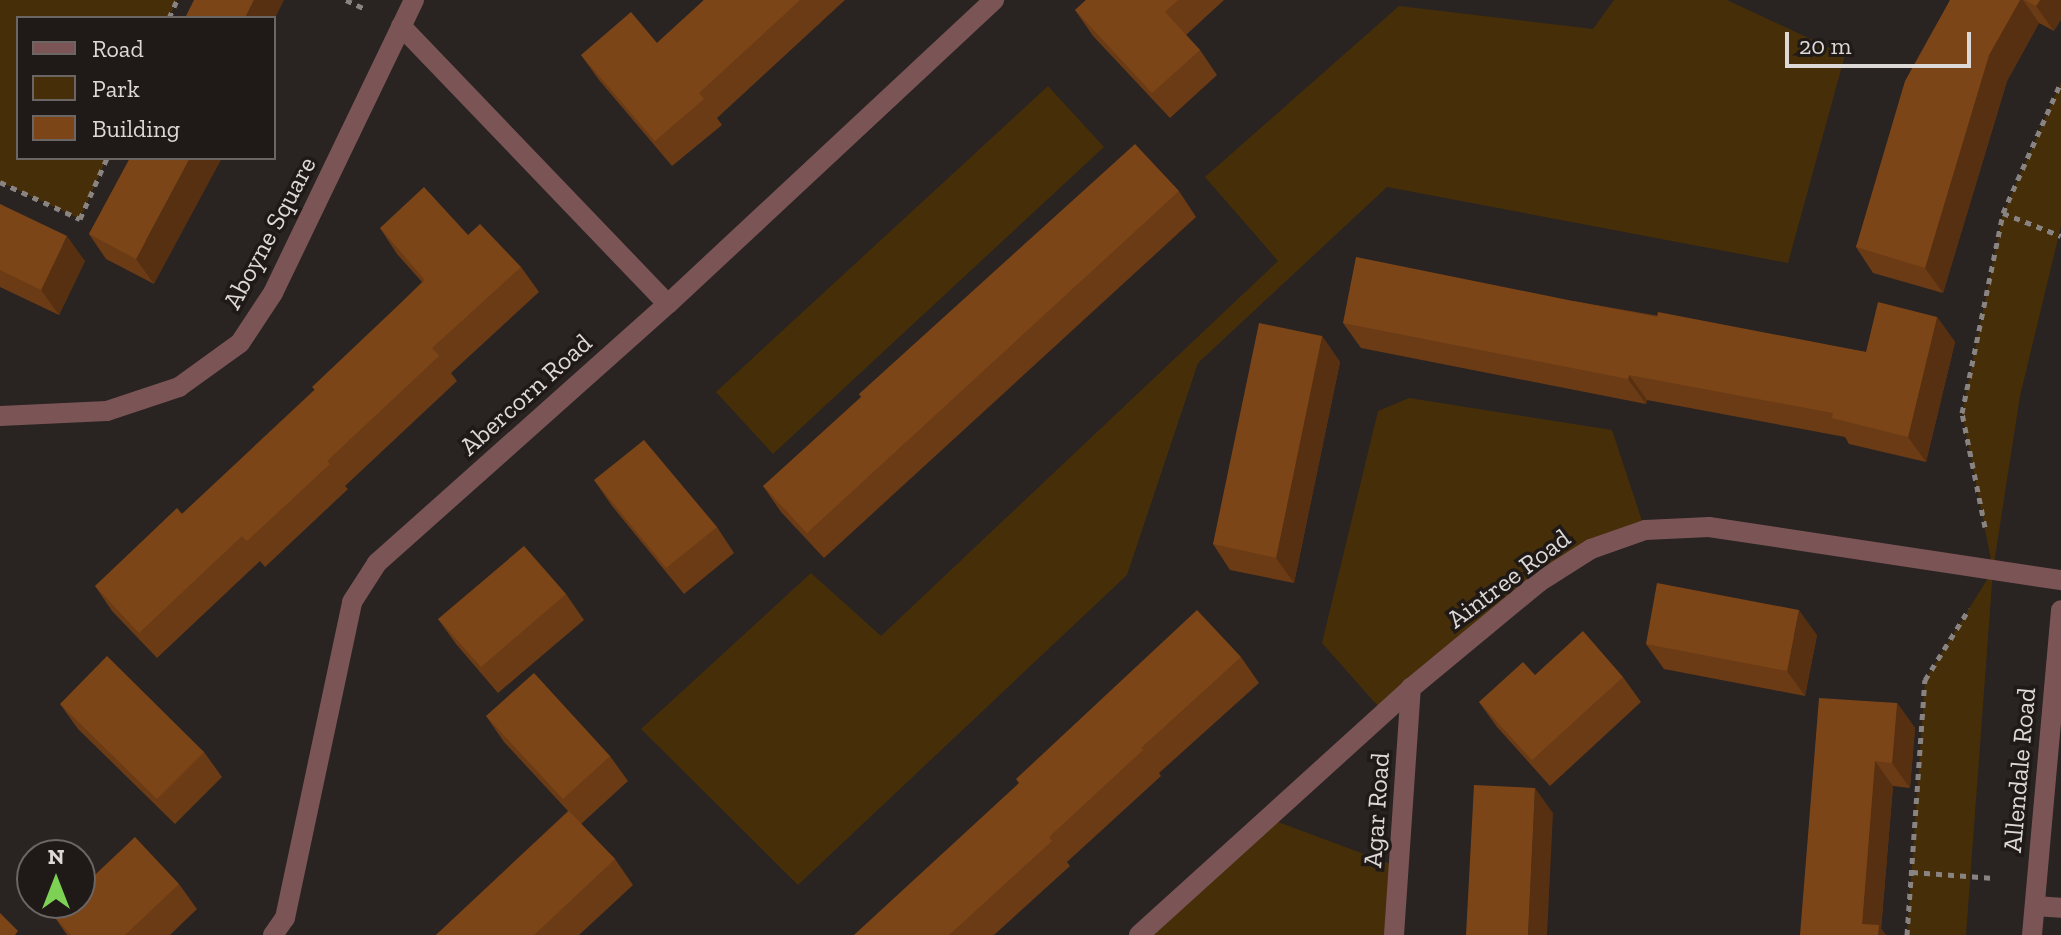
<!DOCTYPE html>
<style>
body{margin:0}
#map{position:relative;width:2061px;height:935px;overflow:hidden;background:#292321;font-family:"Zilla Slab",serif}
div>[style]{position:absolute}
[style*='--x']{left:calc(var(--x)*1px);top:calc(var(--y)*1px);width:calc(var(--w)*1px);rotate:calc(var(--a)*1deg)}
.green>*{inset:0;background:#462f08}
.path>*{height:5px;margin-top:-2.5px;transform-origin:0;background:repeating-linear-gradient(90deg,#898482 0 6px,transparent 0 12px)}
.minor>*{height:20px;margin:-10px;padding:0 10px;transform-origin:10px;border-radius:10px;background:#7b5456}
.tertiary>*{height:20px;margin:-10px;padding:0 10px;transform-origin:10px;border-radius:10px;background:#7b5456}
.wall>*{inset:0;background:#6b3b15}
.shaded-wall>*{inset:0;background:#573011}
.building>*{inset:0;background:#7c4518}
span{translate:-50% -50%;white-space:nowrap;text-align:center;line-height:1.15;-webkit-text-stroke:7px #1f1918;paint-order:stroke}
.street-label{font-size:26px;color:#ddd9d7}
.legend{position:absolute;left:16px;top:16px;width:260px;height:144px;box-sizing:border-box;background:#1f1918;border:2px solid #6b6664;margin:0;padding:10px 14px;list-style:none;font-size:24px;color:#ddd9d7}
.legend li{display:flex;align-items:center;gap:16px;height:40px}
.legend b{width:40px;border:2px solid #6b6664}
.north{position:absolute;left:16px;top:839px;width:80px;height:80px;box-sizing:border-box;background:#1f1918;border:2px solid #6b6664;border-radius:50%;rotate:0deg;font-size:22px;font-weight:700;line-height:32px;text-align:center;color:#ddd9d7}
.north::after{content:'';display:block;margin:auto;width:28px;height:36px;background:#7dd154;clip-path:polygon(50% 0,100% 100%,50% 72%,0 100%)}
.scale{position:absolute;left:1785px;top:32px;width:186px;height:36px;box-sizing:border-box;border:4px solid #ddd9d7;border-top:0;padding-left:10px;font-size:24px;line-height:28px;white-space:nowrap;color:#ddd9d7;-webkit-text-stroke:6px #1f1918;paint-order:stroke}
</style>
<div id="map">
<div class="green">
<div style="clip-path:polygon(0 0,177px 0,169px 18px,18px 18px,18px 158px,107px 158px,80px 219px,0 182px)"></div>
<div style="clip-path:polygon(1614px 0,1727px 0,1845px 55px,1788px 263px,1387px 187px,1198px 363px,1127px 575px,798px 885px,641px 729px,811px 573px,881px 636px,1278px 261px,1205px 177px,1399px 6px,1593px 29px)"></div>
<div style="clip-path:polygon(2061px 82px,2061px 226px,2020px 396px,1993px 570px,1966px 935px,1907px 935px,1925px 680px,1993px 570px,1962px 413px,2003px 213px)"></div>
<div style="clip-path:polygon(1048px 86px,1104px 147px,773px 454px,716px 392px)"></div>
<div style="clip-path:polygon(1409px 398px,1612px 430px,1645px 530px,1591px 549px,1384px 713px,1322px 643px,1378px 411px)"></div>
<div style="clip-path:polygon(1267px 818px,1399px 867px,1394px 935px,1139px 935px)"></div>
</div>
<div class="path">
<div style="--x:346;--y:0;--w:19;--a:25"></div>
<div style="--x:169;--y:18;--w:20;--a:-66"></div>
<div style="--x:0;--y:182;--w:88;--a:24.8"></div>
<div style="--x:80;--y:219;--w:67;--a:-66.1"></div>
<div style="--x:2003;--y:213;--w:62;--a:21.6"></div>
<div style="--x:1985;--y:527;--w:116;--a:-101.4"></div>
<div style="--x:1962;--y:413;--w:204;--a:-78.4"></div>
<div style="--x:2003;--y:213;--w:143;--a:-66.1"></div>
<div style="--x:1912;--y:872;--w:82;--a:4.2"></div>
<div style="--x:1907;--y:935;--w:256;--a:-86"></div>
<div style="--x:1925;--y:680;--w:84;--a:-58.2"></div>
</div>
<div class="minor">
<div style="--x:401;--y:26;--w:385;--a:46.2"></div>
<div style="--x:0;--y:416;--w:107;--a:-2.7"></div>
<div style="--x:107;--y:411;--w:76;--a:-18.4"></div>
<div style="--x:179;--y:387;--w:75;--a:-35.8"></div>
<div style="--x:240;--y:343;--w:60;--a:-56.6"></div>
<div style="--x:273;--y:293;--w:325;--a:-64.3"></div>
<div style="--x:2035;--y:906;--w:26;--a:4"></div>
<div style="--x:273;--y:935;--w:21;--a:-55"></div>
<div style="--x:285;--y:918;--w:323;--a:-78"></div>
<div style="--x:352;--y:602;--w:46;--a:-57.3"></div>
<div style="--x:377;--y:563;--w:390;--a:-41.7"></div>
<div style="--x:668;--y:304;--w:446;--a:-43"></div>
<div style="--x:1139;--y:935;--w:367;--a:-42.2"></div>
<div style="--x:1411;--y:688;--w:166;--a:-39.6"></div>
<div style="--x:1539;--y:582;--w:62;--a:-32.4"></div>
<div style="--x:1591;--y:549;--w:57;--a:-19.4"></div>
<div style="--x:1645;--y:530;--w:64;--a:-2.7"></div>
<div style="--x:1709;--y:527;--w:356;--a:8.6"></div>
<div style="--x:1394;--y:935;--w:248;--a:-86.1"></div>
</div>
<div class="tertiary">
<div style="--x:2032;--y:935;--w:326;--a:-84.9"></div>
</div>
<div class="wall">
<div style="clip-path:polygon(704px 0,845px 0,717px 118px,722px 125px,672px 166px,599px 80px,581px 55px,657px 43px)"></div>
<div style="clip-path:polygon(1086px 0,1224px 0,1186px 35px,1200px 50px,1217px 75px,1170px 118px,1093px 36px,1075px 10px)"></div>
<div style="clip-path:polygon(1950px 0,2061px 0,2054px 31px,2039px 23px,2007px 81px,1943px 293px,1873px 273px,1856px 247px)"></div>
<div style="clip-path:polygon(130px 158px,154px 284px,106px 259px,89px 234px)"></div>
<div style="clip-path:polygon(1179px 191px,1196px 217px,824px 558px,781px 512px,763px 486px)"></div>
<div style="clip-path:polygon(0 204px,85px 261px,59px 315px,0 287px)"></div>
<div style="clip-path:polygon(380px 228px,468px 235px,521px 267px,539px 292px,451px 373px,457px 381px,345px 486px,348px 489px,265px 567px,260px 561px,157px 658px,112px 611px,95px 586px,182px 514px,314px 390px,422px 282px,397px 254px)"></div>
<div style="clip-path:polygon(1573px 301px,1866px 352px,1937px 317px,1955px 342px,1926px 462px,1849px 444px,1845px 437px,1647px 400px,1646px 404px,1361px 348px,1343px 323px)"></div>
<div style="clip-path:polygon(1322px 336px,1340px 362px,1294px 583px,1230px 570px,1213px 544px)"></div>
<div style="clip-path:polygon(594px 480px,717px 527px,734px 553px,684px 594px,612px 506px)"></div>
<div style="clip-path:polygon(566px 594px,584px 620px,498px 693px,456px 644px,438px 619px)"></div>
<div style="clip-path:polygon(1817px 635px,1805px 696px,1664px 669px,1646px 644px)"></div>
<div style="clip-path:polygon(1241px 657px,1259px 683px,1159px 773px,1161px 776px,1067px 862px,1070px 866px,994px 935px,854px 935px)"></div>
<div style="clip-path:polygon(1535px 675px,1623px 677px,1641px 702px,1550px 786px,1497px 727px,1479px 702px)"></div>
<div style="clip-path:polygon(1897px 703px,1915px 728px,1910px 788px,1893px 786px,1881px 929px,1886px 935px,1800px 935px)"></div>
<div style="clip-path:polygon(60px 704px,204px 752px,222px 777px,175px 824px,78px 729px)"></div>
<div style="clip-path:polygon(486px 716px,610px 756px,628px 781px,581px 824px,615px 859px,633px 885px,579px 935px,436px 935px,568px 811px,504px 742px)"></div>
<div style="clip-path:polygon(179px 884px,197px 909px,170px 935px,67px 935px,53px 915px)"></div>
</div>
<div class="shaded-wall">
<div style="clip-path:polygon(254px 0,284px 0,274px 20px,274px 18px,245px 18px)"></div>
<div style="clip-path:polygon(2020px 0,2023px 0,2039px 23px,2007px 81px,1943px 293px,1925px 268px,1989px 55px)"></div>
<div style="clip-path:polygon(2040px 0,2061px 0,2061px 20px,2054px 31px,2036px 6px)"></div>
<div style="clip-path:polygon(190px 158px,222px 158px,154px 284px,136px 259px)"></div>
<div style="clip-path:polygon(67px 236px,85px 261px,59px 315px,41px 290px)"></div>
<div style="clip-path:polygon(1937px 317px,1955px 342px,1926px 462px,1908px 437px)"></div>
<div style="clip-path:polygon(1322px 336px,1340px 362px,1294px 583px,1276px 558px)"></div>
<div style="clip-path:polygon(1629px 375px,1647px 400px,1646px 404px,1628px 379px)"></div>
<div style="clip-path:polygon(1799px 610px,1817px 635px,1805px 696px,1787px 671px)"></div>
<div style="clip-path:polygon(1897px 703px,1915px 728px,1910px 788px,1892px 763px)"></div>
<div style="clip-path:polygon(1875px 761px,1893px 786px,1881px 929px,1886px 935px,1869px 935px,1862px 924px)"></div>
<div style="clip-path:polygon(1535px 788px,1553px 813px,1547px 935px,1528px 935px)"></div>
</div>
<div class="building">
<div style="clip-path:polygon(194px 0,254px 0,245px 18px,185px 18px)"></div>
<div style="clip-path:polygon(704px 0,800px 0,699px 93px,704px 99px,655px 141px,581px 55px,631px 12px,657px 43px)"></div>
<div style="clip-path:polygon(1086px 0,1178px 0,1165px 12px,1200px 50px,1152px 93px,1075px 10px)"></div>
<div style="clip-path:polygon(1950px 0,2020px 0,1989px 55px,1925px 268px,1856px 247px,1905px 81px)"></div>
<div style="clip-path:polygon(2025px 0,2040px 0,2036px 6px)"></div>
<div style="clip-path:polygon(1135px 144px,1179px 191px,807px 533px,763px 486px,861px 397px,859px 394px)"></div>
<div style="clip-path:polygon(130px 158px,190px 158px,136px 259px,89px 234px)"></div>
<div style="clip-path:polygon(424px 187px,468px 235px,480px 224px,521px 267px,432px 348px,439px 356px,327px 461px,330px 464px,247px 541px,242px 536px,139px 633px,95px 586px,177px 508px,182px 514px,315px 390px,312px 387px,425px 280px,380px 228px)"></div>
<div style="clip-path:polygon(0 204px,67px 236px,41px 290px,0 270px)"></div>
<div style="clip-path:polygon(1356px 257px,1573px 301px,1657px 317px,1658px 312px,1866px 352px,1878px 302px,1937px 317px,1908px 437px,1832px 418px,1833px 413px,1629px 375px,1628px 379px,1343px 323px)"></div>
<div style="clip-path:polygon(1259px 323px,1322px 336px,1276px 558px,1213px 544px)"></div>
<div style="clip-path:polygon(644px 440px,717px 527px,666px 568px,594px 480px)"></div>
<div style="clip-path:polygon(524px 546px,566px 594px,481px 667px,438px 619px)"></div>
<div style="clip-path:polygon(1657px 583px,1799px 610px,1787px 671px,1646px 644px)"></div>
<div style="clip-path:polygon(1197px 610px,1241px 657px,1141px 748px,1143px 750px,1049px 837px,1052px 841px,949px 935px,854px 935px,1019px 783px,1016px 779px)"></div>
<div style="clip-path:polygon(1583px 631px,1623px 677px,1532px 760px,1479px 702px,1523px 662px,1535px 675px)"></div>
<div style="clip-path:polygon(107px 656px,204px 752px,157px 799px,60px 704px)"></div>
<div style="clip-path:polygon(534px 673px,610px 756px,563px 799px,486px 716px)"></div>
<div style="clip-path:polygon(1819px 698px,1897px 703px,1892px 763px,1875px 761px,1862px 924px,1879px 925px,1878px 935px,1800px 935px)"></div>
<div style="clip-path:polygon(1474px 785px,1535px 788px,1528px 935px,1466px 935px)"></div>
<div style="clip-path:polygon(569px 811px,615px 859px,534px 935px,436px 935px)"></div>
<div style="clip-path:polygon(135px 837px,179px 884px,125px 935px,71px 935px,53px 915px,66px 903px,80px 903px,80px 889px)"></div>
<div style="clip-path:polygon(0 913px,18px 931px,15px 935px,0 935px)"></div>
</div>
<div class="street-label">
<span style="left:270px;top:233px;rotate:-62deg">Aboyne Square</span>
<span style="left:526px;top:395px;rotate:-42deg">Abercorn Road</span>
<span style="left:1509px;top:579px;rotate:-37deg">Aintree Road</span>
<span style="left:2020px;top:770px;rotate:-85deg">Allendale Road</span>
<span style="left:1377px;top:810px;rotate:-86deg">Agar Road</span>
</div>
<ul class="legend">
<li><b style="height:10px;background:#7b5456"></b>Road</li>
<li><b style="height:22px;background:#462f08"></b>Park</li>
<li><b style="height:22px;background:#7c4518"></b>Building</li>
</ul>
<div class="north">N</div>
<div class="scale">20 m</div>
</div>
